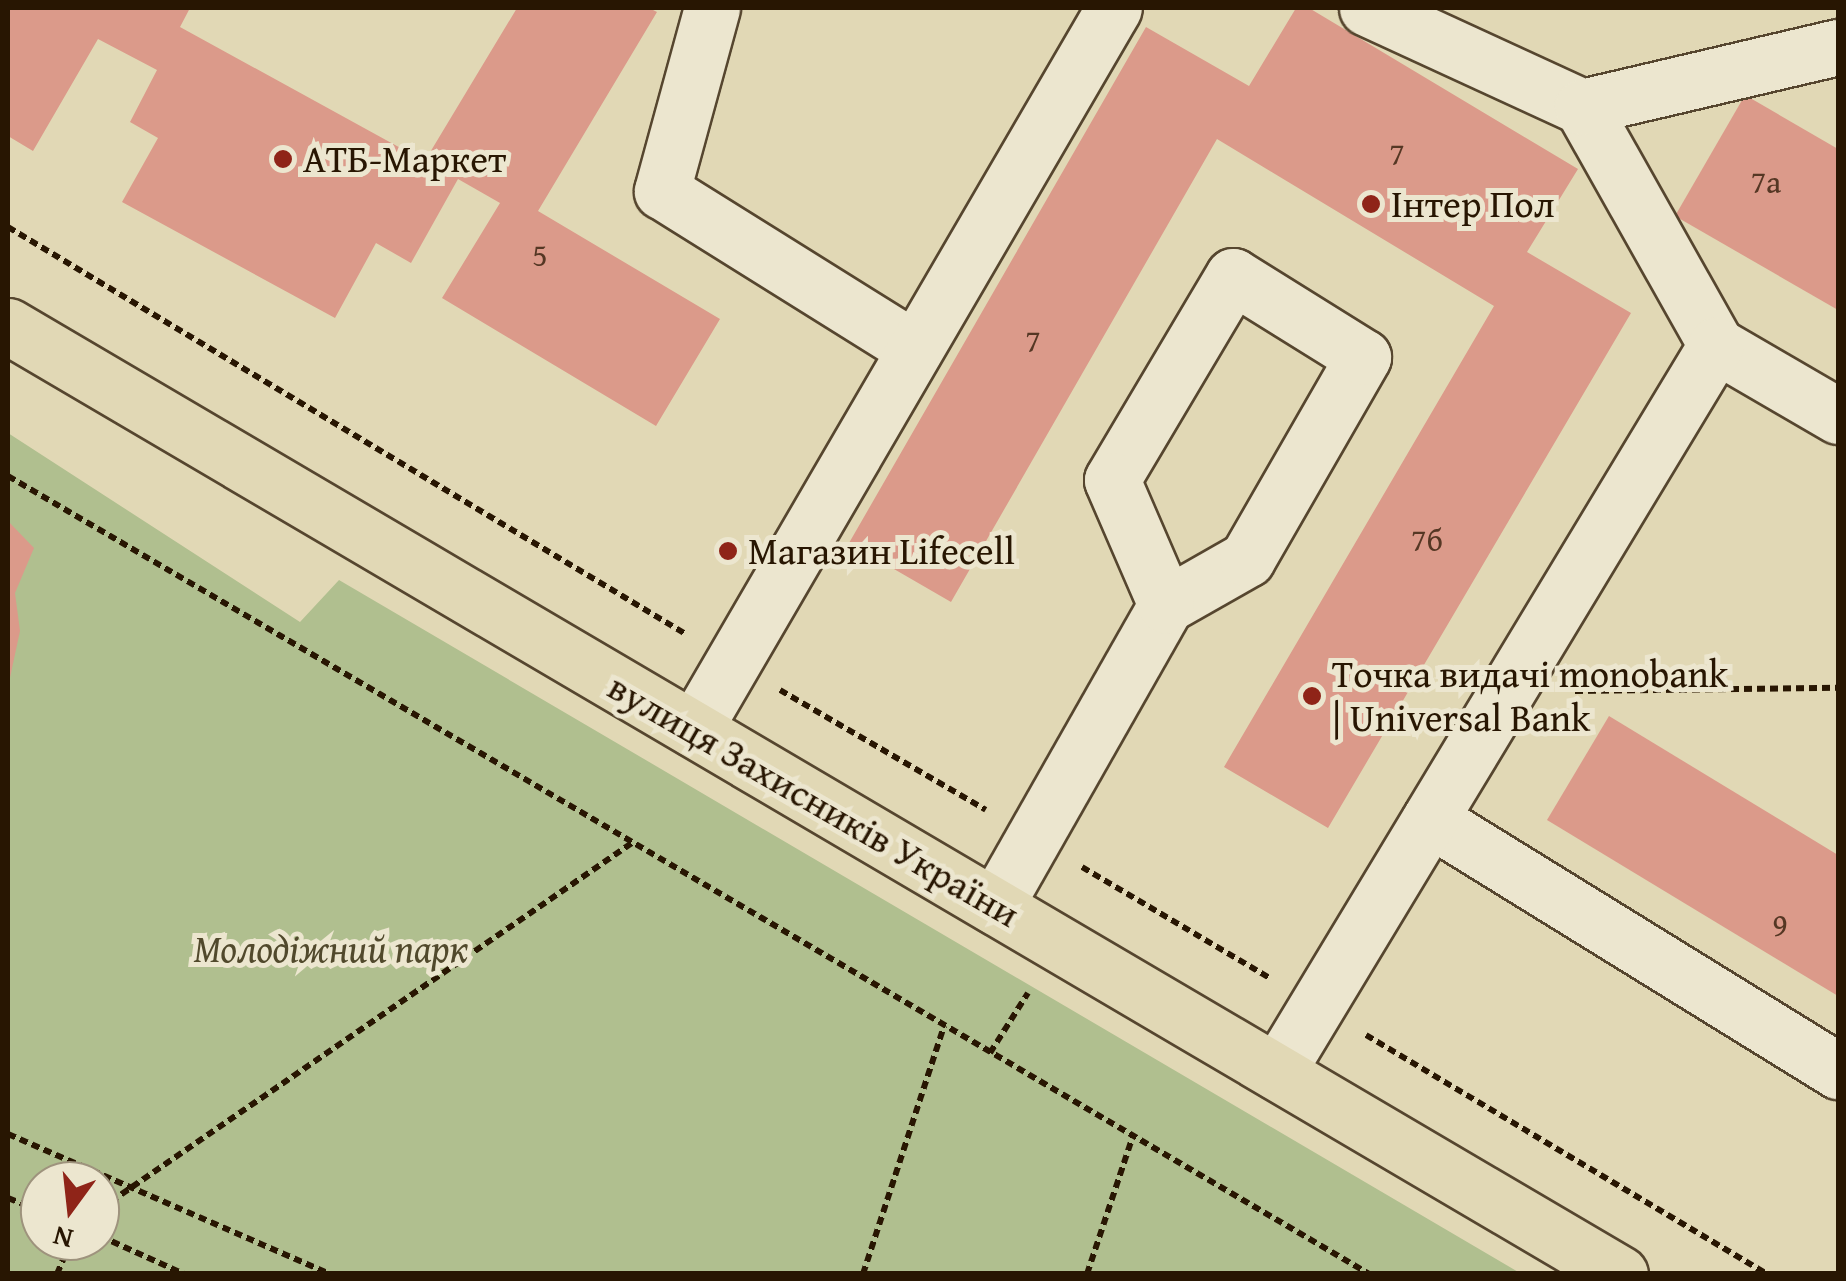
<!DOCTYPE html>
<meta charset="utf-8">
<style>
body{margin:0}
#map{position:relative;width:1846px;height:1281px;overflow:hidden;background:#e1d8b5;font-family:"Gentium Book Plus",serif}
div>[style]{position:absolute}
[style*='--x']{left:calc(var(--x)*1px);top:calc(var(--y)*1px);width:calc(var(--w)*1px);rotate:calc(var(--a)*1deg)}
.green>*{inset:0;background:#b0bf8f}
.building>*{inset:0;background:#db9a8a}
.path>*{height:6px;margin-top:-3px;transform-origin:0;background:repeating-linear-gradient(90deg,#281602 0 8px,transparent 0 13px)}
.roads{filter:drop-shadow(2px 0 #56462f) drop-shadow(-2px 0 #56462f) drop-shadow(0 2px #56462f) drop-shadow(0 -2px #56462f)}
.minor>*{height:55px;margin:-27.5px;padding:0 27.5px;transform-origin:27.5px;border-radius:27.5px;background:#ece6cf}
.major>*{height:55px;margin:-27.5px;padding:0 27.5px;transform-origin:27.5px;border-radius:27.5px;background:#e1d8b5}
.dots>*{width:28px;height:28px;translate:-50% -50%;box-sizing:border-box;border:5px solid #ece6cf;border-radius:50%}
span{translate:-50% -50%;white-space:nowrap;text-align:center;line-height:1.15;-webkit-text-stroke:10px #ece6cf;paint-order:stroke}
.number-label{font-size:32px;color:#553724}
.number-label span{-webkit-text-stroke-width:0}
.poi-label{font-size:38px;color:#281602}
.left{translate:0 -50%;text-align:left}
.street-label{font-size:38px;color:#281602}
.park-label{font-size:38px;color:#51492c;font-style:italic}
.frame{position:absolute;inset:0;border:10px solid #281602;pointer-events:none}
.north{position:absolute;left:20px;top:1161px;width:100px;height:100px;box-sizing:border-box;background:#ece6cf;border:2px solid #9e937d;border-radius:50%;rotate:195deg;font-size:28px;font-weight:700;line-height:40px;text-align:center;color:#281602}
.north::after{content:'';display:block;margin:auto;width:35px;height:45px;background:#8f2418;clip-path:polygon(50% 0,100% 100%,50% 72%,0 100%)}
</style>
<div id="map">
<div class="green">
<div style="clip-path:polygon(evenodd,8px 433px,300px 622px,339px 580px,1520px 1273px,8px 1273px,8px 433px,40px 1181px,100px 1181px,100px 1241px,40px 1241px,40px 1181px)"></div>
</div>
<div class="building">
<div style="clip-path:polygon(8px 8px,190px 8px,180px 27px,446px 173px,426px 159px,517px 8px,649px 8px,657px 12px,538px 211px,720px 319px,656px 426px,442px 298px,500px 203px,458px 179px,411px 263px,376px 243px,335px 318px,122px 202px,158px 138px,130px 122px,157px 70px,98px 39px,33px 151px,8px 136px)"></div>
<div style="clip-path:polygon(1296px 8px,1309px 8px,1578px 169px,1527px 252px,1631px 313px,1328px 828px,1224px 767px,1494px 306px,1217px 139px,951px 602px,849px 543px,1146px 27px,1249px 86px)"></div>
<div style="clip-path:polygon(1745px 95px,1838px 149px,1838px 310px,1675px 216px)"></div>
<div style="clip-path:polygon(8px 521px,34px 548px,15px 593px,20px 631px,8px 687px)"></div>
<div style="clip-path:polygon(1609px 716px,1838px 855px,1838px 996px,1547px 820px)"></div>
</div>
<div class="path">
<div style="--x:8;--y:227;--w:789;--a:30.99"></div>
<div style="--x:8;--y:476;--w:1578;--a:30.38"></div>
<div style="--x:780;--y:690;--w:238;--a:30.2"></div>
<div style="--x:1575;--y:691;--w:263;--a:-0.7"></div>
<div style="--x:1082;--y:867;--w:218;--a:30.6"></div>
<div style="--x:1366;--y:1035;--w:467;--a:30.8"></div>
<div style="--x:990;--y:1053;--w:71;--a:-57.7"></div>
<div style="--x:8;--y:1134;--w:351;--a:23.5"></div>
<div style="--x:8;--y:1198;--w:35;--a:22"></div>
<div style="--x:100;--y:1209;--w:646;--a:-34.53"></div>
<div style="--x:100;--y:1236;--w:92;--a:24.3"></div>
<div style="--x:57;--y:1274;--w:36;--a:-67"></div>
<div style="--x:863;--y:1274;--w:261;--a:-71.9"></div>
<div style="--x:1087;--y:1274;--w:145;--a:-71.6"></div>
</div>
<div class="roads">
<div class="minor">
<div style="--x:712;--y:8;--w:190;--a:105.3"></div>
<div style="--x:662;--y:191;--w:298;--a:32"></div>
<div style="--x:1367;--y:8;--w:237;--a:24.7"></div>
<div style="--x:1582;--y:107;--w:273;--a:60.6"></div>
<div style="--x:1716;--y:345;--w:141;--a:30.2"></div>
<div style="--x:1582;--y:107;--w:263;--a:-13.2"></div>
<div style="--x:694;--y:729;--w:834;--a:-59.78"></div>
<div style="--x:1430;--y:819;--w:480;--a:31.7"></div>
<div style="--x:995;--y:906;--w:346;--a:-60.4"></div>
<div style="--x:1166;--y:605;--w:93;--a:-29.6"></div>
<div style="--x:1247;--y:559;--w:233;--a:-60.1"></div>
<div style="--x:1363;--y:357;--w:153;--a:-148.1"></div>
<div style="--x:1233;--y:276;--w:237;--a:120.7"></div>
<div style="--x:1112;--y:480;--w:136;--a:66.6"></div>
<div style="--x:1277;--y:1072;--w:849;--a:-58.87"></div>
</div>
<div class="major">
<div style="--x:8;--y:326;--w:1870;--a:30.46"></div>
</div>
</div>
<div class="dots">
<div style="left:283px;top:159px;background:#8f2418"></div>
<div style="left:1371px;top:204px;background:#8f2418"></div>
<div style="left:728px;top:551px;background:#8f2418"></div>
<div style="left:1312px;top:696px;background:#8f2418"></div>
</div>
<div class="number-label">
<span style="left:1397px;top:154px">7</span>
<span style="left:1766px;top:182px">7а</span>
<span style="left:540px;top:255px">5</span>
<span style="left:1033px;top:341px">7</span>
<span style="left:1427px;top:540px">7б</span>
<span style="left:1780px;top:925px">9</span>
</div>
<div class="poi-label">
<span class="left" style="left:303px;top:159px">АТБ-Маркет</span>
<span class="left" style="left:1391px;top:204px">Інтер Пол</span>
<span class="left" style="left:748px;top:551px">Магазин Lifecell</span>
<span class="left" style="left:1332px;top:696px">Точка видачі monobank<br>| Universal Bank</span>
</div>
<div class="street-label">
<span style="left:814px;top:800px;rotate:30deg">вулиця Захисників України</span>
</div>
<div class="park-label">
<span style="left:331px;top:949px">Молодіжний парк</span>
</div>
<div class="frame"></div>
<div class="north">N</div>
</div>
